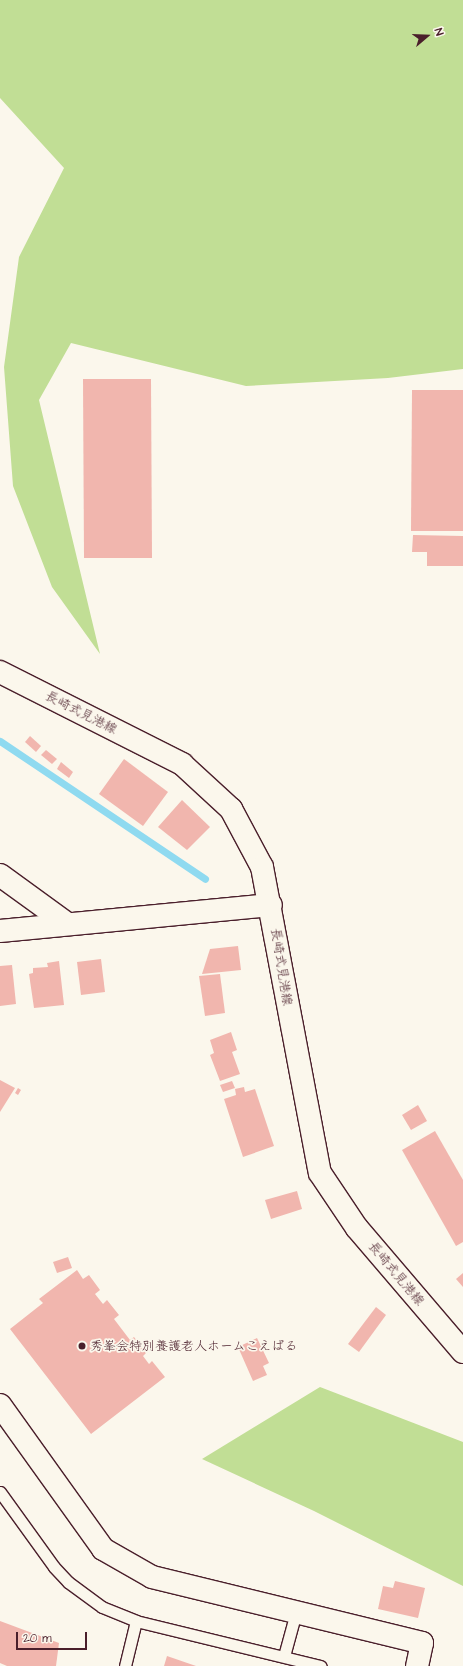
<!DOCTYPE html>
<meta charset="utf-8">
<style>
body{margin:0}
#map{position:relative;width:463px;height:1666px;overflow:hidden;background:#fbf7ec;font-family:"Architects Daughter","Klee One",sans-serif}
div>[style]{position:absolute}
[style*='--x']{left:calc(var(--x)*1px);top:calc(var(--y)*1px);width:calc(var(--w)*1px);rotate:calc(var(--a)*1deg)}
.green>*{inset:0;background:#c1de95}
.stream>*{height:7px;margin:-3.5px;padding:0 3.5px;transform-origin:3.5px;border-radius:3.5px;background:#8fdaf0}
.building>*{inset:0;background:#f1b6ae}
.roads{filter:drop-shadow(1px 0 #4a1f2b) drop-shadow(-1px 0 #4a1f2b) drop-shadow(0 1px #4a1f2b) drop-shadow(0 -1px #4a1f2b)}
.lane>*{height:11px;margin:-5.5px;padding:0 5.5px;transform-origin:5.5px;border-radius:5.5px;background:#fbf7ec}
.street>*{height:22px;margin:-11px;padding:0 11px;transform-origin:11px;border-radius:11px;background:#fbf7ec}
.secondary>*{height:22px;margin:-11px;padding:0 11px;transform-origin:11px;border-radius:11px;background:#fbf7ec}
.dots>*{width:11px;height:11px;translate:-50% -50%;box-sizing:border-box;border:2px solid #fbf7ec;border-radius:50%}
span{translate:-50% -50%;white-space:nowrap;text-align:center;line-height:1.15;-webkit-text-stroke:3.5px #fbf7ec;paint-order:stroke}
.street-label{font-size:13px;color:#4a1f2b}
.poi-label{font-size:13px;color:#4a1f2b}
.left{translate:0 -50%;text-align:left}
.north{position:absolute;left:407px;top:16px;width:40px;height:40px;-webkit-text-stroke:3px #fbf7ec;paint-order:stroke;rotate:71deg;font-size:11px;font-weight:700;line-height:16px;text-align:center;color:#4a1f2b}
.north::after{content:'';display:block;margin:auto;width:14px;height:18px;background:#4a1f2b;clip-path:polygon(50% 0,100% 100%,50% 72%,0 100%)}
.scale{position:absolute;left:16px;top:1632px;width:71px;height:18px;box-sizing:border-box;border:2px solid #4a1f2b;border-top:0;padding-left:5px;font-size:12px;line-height:14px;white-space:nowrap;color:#4a1f2b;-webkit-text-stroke:3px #fbf7ec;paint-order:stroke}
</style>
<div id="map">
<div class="green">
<div style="clip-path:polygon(0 0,463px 0,463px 369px,388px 378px,246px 386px,71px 343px,39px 400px,100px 654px,52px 587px,13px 486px,4px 367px,19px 257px,64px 168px,0 98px)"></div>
<div style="clip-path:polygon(320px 1387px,463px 1442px,463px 1586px,314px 1511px,202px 1459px)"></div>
</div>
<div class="stream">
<div style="--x:0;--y:741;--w:247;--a:33.9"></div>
</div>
<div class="building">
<div style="clip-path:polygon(83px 379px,151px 379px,152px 558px,84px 558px)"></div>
<div style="clip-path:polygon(412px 390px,463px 390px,463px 531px,411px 531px)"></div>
<div style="clip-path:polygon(413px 535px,463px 536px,463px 566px,427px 566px,427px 552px,412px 552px)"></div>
<div style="clip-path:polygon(30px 736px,41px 746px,36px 752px,25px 742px)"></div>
<div style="clip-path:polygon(46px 750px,57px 759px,52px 764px,41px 755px)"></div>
<div style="clip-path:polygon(124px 759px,168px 792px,143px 826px,99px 794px)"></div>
<div style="clip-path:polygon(61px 762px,73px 772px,69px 778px,57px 769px)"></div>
<div style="clip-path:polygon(182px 800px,210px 827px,187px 850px,158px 827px)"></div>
<div style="clip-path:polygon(238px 946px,241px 970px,202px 974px,210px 949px)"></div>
<div style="clip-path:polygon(101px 959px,105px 992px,81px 995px,77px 962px)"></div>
<div style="clip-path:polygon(59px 961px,64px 1005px,34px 1008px,29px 974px,33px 973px,33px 968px,48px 967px,47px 963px)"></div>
<div style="clip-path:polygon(12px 965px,16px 1004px,0 1006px,0 966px)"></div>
<div style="clip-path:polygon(220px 974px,225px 1013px,205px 1016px,199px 976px)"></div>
<div style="clip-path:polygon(231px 1032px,237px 1050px,232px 1052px,240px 1074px,220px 1081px,210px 1055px,214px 1053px,210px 1040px)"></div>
<div style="clip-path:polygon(0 1080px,15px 1088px,0 1112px)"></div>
<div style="clip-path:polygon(232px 1081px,235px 1088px,223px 1092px,220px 1085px)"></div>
<div style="clip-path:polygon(244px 1087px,245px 1092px,255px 1089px,274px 1146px,243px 1157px,224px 1099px,236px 1095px,235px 1089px)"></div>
<div style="clip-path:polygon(18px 1088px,21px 1090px,18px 1095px,15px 1093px)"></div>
<div style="clip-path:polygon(418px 1105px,427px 1121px,411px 1130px,402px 1115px)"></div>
<div style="clip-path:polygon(435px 1131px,463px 1180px,463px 1242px,456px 1246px,402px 1150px)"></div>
<div style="clip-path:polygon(297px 1191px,302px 1209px,271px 1219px,265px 1200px)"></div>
<div style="clip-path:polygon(68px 1257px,72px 1268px,57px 1273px,53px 1262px)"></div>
<div style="clip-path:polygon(77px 1270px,83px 1279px,89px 1275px,100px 1290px,95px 1294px,103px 1304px,107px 1300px,119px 1315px,114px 1319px,130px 1340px,134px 1337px,146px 1353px,143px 1356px,149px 1364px,152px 1361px,165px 1377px,91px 1434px,10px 1329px,43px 1303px,39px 1299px)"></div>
<div style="clip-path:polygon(463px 1273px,463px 1287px,456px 1279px)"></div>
<div style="clip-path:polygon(376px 1307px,386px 1315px,359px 1352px,348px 1344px)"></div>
<div style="clip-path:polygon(257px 1338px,269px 1363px,263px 1366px,267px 1375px,253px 1381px,238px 1347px)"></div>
<div style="clip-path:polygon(395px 1581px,425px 1588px,418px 1618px,378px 1609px,383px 1586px,393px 1588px)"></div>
<div style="clip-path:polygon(0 1621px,59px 1643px,56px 1666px,7px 1666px,0 1663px)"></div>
<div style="clip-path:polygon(167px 1656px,196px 1666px,164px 1666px)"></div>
</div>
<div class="roads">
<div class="lane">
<div style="--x:0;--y:1492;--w:92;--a:54.2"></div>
<div style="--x:54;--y:1567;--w:21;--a:47"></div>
<div style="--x:68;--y:1582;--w:42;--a:36.3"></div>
<div style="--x:102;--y:1607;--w:37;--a:22"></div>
<div style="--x:136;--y:1621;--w:190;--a:13.7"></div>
<div style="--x:284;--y:1656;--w:46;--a:-74.7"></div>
<div style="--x:125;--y:1666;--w:46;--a:-76.3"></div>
</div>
<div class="street">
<div style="--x:0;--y:1405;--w:177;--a:54.4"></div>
<div style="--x:103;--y:1549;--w:56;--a:29.7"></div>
<div style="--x:152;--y:1577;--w:278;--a:13.7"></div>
<div style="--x:422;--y:1643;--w:24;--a:102"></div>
</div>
<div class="secondary">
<div style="--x:0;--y:672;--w:204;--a:26.8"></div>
<div style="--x:182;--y:764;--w:67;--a:42.6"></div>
<div style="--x:231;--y:809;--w:66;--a:61.9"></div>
<div style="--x:262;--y:867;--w:311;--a:79.3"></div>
<div style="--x:320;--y:1173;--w:66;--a:56.1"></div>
<div style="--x:357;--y:1228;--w:163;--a:49.5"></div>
<div style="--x:0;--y:875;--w:82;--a:36"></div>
<div style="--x:0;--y:931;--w:272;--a:-5.5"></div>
</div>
</div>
<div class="dots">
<div style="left:82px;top:1346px;background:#4a1f2b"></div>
</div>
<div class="street-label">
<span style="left:81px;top:713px;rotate:27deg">長崎式見港線</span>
<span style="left:281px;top:967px;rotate:81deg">長崎式見港線</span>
<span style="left:396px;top:1274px;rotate:50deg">長崎式見港線</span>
</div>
<div class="poi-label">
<span class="left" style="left:90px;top:1346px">秀峯会特別養護老人ホームこえばる</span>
</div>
<div class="north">N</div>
<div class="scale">20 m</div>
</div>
